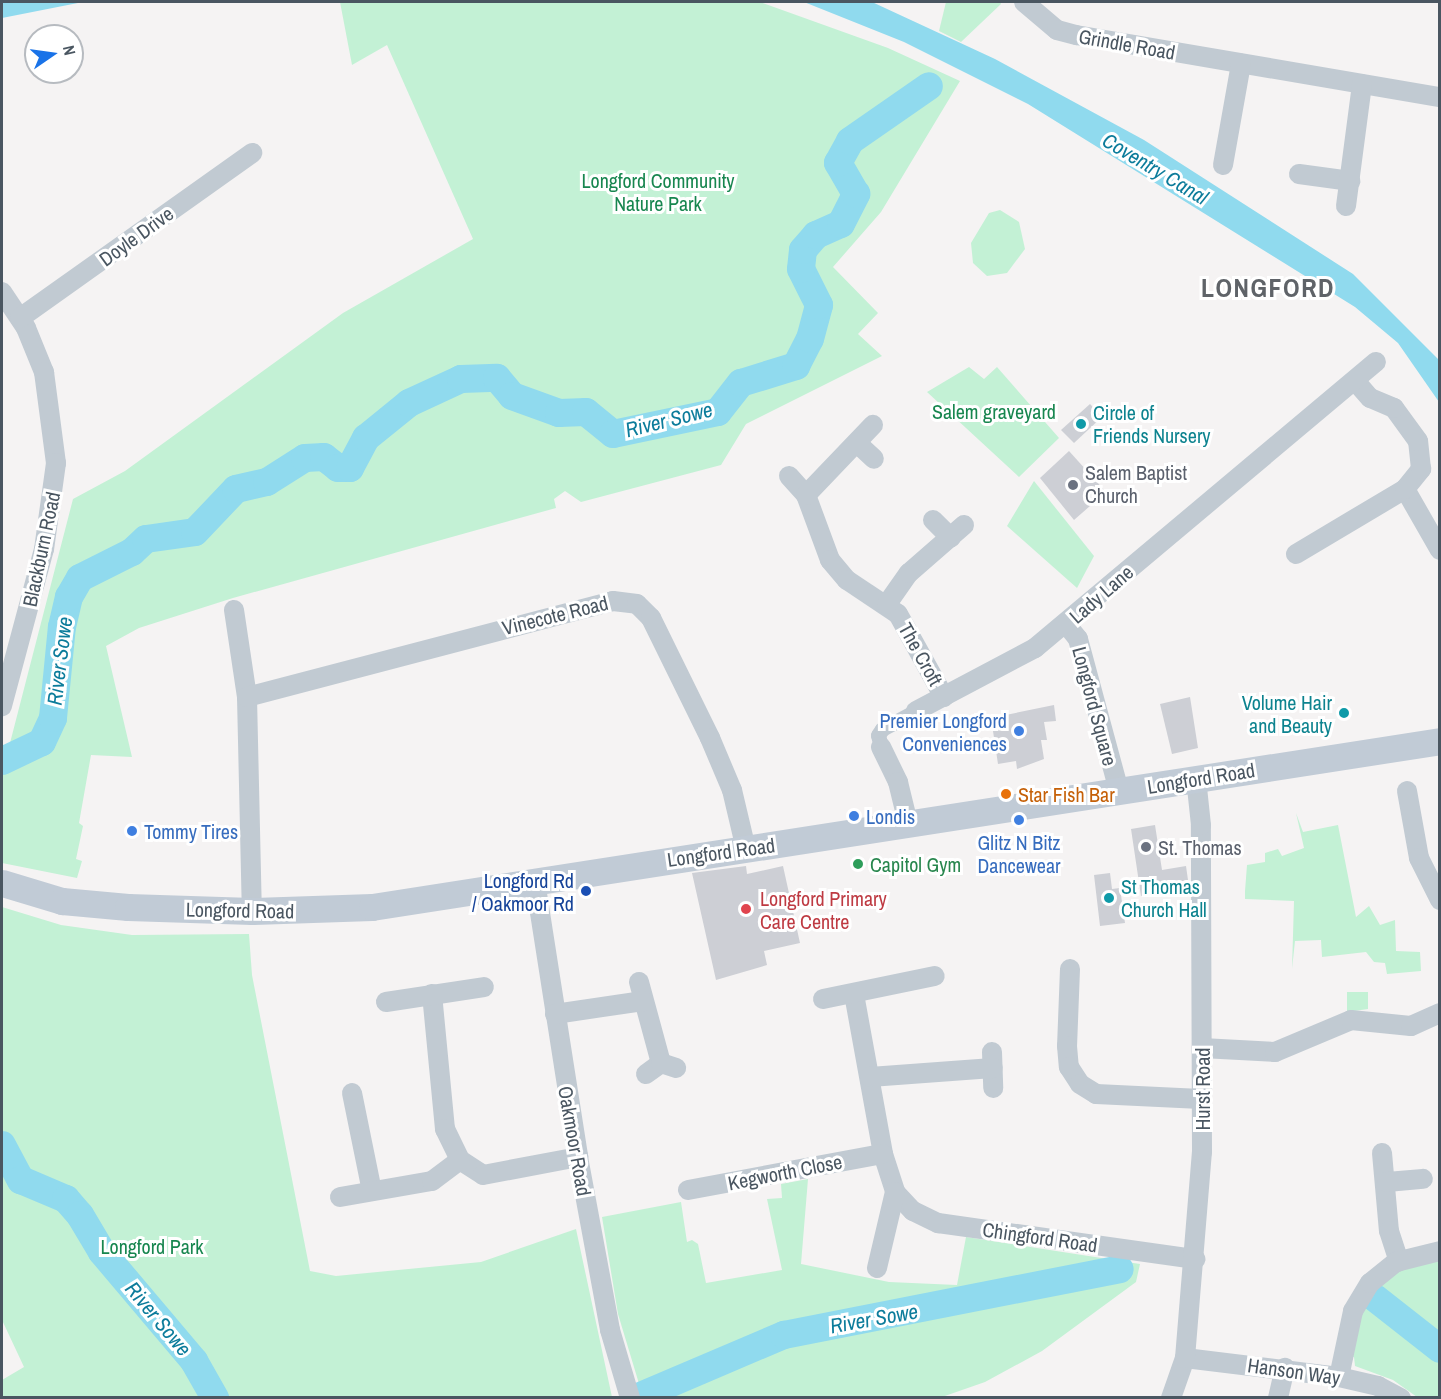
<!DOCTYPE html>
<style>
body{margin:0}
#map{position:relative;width:1441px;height:1399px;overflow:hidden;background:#f5f3f3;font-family:"Archivo Narrow",sans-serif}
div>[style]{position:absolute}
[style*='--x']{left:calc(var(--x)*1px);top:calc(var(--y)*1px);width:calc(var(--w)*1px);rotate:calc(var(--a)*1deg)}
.green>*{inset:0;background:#c3f1d5}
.water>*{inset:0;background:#90daee}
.river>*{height:28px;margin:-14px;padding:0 14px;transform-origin:14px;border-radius:14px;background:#90daee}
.building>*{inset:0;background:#cdcfd5}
.pedestrian>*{height:15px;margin:-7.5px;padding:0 7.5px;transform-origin:7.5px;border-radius:7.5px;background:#c1cad2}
.minor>*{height:20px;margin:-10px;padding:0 10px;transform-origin:10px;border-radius:10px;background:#c1cad2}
.secondary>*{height:27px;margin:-13.5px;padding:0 13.5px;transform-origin:13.5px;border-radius:13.5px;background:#c1cbd6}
.dots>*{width:16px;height:16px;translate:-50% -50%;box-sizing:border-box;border:3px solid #fff;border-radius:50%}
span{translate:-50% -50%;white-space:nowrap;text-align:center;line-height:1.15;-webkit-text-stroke:6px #fff;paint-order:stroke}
.street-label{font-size:20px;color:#4a5661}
.park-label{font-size:20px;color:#17864f}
.culture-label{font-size:20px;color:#0d838f}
.left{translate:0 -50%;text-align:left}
.right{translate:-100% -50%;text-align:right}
.worship-label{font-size:20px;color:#5b616d}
.shop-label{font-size:20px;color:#366cbe}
.food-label{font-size:20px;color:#c56008}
.leisure-label{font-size:20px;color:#27864d}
.transit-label{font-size:20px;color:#164399}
.health-label{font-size:20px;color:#be3a42}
.water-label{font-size:21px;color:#0c7c9b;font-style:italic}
.district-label{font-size:26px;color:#5f6368;font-weight:700;letter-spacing:1.5px}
.frame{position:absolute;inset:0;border:3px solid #4a5661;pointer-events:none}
.north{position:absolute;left:24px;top:24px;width:60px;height:60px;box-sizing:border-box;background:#fff;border:2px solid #b7bbc0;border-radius:50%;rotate:77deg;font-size:16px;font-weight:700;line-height:24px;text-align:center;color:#4a5661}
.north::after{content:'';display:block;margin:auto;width:21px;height:27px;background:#1a73e8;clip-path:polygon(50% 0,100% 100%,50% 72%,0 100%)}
</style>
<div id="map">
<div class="green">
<div style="clip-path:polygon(340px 2px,760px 2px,888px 48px,960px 81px,881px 212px,833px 267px,878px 313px,858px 334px,882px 356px,746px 424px,721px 465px,581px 502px,565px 491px,554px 499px,556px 508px,233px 598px,139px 628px,106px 646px,132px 757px,91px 755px,79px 823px,83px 826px,76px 859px,82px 861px,77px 878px,2px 863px,2px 774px,73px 499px,125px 471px,343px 313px,473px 239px,387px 45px,352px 65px)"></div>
<div style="clip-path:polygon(946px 2px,1000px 2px,1001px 4px,961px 42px,939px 31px)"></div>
<div style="clip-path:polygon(1000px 210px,1019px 222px,1025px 249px,1007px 273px,987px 276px,973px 263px,971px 243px,989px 213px)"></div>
<div style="clip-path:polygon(969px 367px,984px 379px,997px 367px,1059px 438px,1019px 477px,927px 392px)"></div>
<div style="clip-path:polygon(1034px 481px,1094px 556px,1077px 588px,1007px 526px)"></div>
<div style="clip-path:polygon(1296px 813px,1303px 832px,1338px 825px,1356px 917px,1369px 906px,1380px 925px,1395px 920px,1396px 951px,1420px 952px,1421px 971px,1387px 974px,1385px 963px,1374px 962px,1366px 952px,1322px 957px,1321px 940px,1295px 941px,1292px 969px,1294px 901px,1245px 899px,1245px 891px,1247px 865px,1265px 862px,1265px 853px,1278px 849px,1282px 856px,1304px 848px)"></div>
<div style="clip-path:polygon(2px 907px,61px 925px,132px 935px,249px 934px,252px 975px,310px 1271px,336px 1276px,481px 1262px,576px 1229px,612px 1397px,2px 1397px,2px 1380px,24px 1367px,2px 1320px)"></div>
<div style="clip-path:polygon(1347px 992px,1368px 992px,1368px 1009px,1347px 1012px)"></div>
<div style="clip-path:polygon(808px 1179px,801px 1264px,889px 1282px,957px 1285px,966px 1237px,1140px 1264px,1136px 1282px,1042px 1351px,985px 1382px,942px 1397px,643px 1397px,618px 1314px,602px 1217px,681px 1202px,687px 1242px,692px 1240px,698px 1244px,706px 1283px,782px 1270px,767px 1199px,782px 1198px,781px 1184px)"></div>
<div style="clip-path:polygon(1439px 1260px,1439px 1397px,1417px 1397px,1393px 1380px,1355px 1366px,1354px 1357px,1349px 1356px,1356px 1325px,1376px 1289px,1399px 1269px)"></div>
</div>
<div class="water">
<div style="clip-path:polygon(2px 2px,83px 2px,2px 18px)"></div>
<div style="clip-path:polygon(804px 2px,872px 2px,995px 59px,1144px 140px,1353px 274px,1439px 360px,1439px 402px,1398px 343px,1355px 307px,1028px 104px,904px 42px)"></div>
</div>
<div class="river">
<div style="--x:2;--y:761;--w:44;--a:-25.4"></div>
<div style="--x:42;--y:742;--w:26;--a:-65"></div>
<div style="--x:53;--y:718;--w:91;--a:-84.4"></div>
<div style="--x:62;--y:627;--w:31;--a:-77"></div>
<div style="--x:69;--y:597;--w:22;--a:-60"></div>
<div style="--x:80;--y:578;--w:58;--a:-26.6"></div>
<div style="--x:132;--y:552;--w:19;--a:-43"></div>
<div style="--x:146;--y:539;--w:49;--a:-8.1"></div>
<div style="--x:195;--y:532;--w:59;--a:-46.4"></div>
<div style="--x:236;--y:489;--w:32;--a:-13"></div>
<div style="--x:267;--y:482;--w:45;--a:-32.3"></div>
<div style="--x:305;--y:458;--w:19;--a:-3"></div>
<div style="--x:324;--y:457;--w:18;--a:38"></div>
<div style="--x:338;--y:468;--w:12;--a:0"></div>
<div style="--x:350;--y:468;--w:34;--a:-62"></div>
<div style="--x:366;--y:438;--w:55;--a:-39.1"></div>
<div style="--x:409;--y:403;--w:57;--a:-24.8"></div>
<div style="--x:461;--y:379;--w:36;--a:-2"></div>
<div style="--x:497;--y:378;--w:23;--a:50"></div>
<div style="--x:512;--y:396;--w:50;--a:19.9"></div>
<div style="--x:559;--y:413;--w:27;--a:-2"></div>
<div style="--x:586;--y:412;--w:35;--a:39"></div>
<div style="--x:613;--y:434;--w:107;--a:-11.8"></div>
<div style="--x:718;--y:412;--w:37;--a:-52"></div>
<div style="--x:741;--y:383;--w:58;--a:-17.2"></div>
<div style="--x:796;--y:366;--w:30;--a:-63"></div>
<div style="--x:810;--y:339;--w:35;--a:-75"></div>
<div style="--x:819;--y:305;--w:40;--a:-116.6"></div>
<div style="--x:801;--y:269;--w:19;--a:-84"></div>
<div style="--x:803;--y:250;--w:20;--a:-49"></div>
<div style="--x:816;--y:235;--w:27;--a:-24"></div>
<div style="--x:841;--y:224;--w:34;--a:-63"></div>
<div style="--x:856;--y:194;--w:36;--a:-120"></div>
<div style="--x:838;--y:163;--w:25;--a:-61"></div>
<div style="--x:850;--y:141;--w:96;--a:-34.8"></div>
<div style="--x:2;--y:1145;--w:40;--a:62"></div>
<div style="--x:21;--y:1180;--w:49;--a:22.9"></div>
<div style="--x:66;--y:1199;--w:21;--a:49"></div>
<div style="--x:80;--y:1215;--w:43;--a:59.3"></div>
<div style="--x:102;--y:1252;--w:143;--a:49.8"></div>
<div style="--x:194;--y:1361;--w:43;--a:60.4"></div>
<div style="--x:1375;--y:1298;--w:83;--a:38.1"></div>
<div style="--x:636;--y:1398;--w:161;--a:-23.1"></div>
<div style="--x:784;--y:1335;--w:342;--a:-11.1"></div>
</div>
<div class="building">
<div style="clip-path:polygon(1090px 404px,1102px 417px,1074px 443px,1061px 430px)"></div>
<div style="clip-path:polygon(1069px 451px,1106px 492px,1074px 520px,1040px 478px)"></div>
<div style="clip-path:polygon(1190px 697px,1198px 748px,1172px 754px,1160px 704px)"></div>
<div style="clip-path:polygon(1054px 705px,1056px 721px,1044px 722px,1047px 740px,1041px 740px,1044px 759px,1017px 769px,1016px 761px,998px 764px,991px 718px)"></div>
<div style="clip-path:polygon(1155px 825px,1162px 870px,1186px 866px,1188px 880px,1161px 885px,1162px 893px,1141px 896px,1131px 829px)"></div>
<div style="clip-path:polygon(746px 866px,747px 874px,783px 866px,800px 943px,764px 951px,767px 965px,716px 980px,692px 873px)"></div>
<div style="clip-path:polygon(1110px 873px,1112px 889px,1120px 888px,1125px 923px,1100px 926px,1094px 875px)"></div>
</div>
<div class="pedestrian">
<div style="--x:881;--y:747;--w:12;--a:-104"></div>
<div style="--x:878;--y:735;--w:7;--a:-56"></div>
<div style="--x:882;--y:729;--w:38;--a:-28"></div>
</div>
<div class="minor">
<div style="--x:1024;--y:2;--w:43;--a:40.3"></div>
<div style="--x:1057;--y:30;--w:20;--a:15"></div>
<div style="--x:1076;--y:35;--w:369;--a:9.7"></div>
<div style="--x:1223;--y:165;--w:103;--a:-79.9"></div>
<div style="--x:1299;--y:174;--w:52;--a:7.7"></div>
<div style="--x:1346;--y:206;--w:123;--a:-82.5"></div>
<div style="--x:2;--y:292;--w:43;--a:56.3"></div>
<div style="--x:26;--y:328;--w:48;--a:67.8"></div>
<div style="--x:44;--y:372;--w:92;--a:82.5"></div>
<div style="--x:56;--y:463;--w:87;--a:97.9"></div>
<div style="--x:44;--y:549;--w:163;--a:105"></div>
<div style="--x:20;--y:318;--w:285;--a:-35.4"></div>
<div style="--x:857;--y:443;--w:23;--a:43"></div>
<div style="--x:789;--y:476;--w:25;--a:48"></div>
<div style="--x:806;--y:495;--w:69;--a:69.7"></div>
<div style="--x:830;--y:560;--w:26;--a:50"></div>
<div style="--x:847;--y:580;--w:61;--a:33.7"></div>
<div style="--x:898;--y:614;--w:95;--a:61"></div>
<div style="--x:1405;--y:489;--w:70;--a:60.2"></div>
<div style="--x:806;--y:495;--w:97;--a:-46.3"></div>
<div style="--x:933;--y:520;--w:25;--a:45"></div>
<div style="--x:1296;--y:554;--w:127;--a:-30.8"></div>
<div style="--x:1405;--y:489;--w:26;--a:-51"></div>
<div style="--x:1421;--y:469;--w:28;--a:-96"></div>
<div style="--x:1418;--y:441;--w:41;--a:-126"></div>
<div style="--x:1394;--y:408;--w:26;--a:-157"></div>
<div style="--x:1370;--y:398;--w:21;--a:-131"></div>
<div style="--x:887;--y:604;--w:38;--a:-55"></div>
<div style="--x:909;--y:573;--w:73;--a:-41.1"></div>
<div style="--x:234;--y:610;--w:88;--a:81.5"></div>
<div style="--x:247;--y:697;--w:214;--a:88.7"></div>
<div style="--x:1066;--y:624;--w:19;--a:51"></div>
<div style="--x:1078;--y:639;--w:157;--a:74.9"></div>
<div style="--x:247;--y:697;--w:378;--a:-14.7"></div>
<div style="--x:613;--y:601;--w:24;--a:7"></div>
<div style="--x:637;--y:604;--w:20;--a:45"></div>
<div style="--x:651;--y:618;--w:134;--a:63.8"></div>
<div style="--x:710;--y:738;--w:56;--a:67.1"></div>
<div style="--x:732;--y:790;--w:61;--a:76.7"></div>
<div style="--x:916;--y:711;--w:135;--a:-27.9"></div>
<div style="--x:1035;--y:648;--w:445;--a:-40"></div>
<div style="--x:881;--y:747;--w:39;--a:64"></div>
<div style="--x:898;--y:782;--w:42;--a:76.3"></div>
<div style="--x:1407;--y:791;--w:68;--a:79.8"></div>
<div style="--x:1419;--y:858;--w:47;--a:63.4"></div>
<div style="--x:535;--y:881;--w:279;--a:81.1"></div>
<div style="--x:578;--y:1157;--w:176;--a:79.5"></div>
<div style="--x:610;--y:1330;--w:71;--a:73.6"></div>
<div style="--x:1070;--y:969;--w:77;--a:92.2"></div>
<div style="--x:1067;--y:1046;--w:21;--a:85"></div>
<div style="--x:1069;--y:1067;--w:20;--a:57"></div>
<div style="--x:1080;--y:1084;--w:19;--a:32"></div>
<div style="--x:1096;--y:1094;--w:105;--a:2.7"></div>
<div style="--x:639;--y:982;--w:84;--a:74.8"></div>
<div style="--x:432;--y:994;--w:136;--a:84.5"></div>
<div style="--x:445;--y:1129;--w:34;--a:64"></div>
<div style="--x:460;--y:1160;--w:27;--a:33"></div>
<div style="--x:483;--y:1175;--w:97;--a:-10.7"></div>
<div style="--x:854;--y:994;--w:163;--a:79.7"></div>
<div style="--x:883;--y:1154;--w:40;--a:72"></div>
<div style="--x:895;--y:1192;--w:26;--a:47"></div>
<div style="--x:913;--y:1211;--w:28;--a:26"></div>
<div style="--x:938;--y:1223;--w:260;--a:8"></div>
<div style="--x:823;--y:999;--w:114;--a:-11.6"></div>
<div style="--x:386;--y:1002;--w:99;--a:-8.7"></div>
<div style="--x:555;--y:1014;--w:89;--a:-8.4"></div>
<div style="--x:1202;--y:1048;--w:73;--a:3.1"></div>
<div style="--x:1275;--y:1052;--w:82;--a:-22.8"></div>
<div style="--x:1351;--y:1020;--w:60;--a:5.7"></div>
<div style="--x:1411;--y:1026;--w:32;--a:-24"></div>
<div style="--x:992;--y:1052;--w:36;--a:88"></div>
<div style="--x:646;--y:1074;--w:19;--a:-36"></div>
<div style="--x:661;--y:1063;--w:16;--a:18"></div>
<div style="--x:870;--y:1077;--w:123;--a:-4.2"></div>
<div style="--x:352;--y:1093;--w:100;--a:78.5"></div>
<div style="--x:1382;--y:1153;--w:78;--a:84.9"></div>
<div style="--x:1389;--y:1231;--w:32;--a:72"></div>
<div style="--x:1387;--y:1182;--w:36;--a:-5"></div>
<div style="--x:688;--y:1190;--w:198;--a:-10.5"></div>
<div style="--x:340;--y:1197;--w:93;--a:-9.9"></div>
<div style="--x:432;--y:1181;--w:35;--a:-37"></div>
<div style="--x:877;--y:1268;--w:78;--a:-76.7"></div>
<div style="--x:1185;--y:1358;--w:155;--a:7"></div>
<div style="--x:1339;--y:1377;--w:40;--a:13"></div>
<div style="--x:1378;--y:1386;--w:26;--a:28"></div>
<div style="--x:1339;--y:1377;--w:67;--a:-78"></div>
<div style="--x:1353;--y:1311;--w:33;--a:-59"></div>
<div style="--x:1370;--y:1283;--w:33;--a:-39"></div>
<div style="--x:1396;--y:1262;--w:45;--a:-14"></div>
<div style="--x:1171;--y:1398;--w:42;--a:-70.7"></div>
<div style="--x:1185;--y:1358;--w:207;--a:-85.3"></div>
<div style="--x:1202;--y:1152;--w:327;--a:-90.2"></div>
<div style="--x:1201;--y:825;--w:47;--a:-96.1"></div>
<div style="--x:1278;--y:1398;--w:31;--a:-77"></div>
</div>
<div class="secondary">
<div style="--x:2;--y:883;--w:63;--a:16.7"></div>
<div style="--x:62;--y:901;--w:66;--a:5.2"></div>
<div style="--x:128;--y:907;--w:124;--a:1.8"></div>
<div style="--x:252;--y:911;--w:120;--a:-1.9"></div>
<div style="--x:372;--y:907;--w:1081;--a:-8.83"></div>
</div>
<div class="dots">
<div style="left:1081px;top:424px;background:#0f9aa8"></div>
<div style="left:1073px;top:485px;background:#6b7280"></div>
<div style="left:1344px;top:713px;background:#0f9aa8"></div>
<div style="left:1019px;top:731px;background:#3f7fe0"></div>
<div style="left:1006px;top:794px;background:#e8710a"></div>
<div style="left:854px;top:816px;background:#3f7fe0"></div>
<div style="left:1019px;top:820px;background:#3f7fe0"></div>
<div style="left:132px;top:831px;background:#3f7fe0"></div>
<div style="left:1146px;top:847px;background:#6b7280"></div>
<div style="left:858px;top:864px;background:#2e9e5b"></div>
<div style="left:586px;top:891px;background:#1a4fb4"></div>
<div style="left:1109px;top:898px;background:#0f9aa8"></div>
<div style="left:746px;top:909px;background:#e0444e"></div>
</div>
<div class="street-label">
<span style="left:1127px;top:44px;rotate:10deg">Grindle Road</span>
<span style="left:136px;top:236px;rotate:-36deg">Doyle Drive</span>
<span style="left:41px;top:549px;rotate:-78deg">Blackburn Road</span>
<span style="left:1101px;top:594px;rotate:-41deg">Lady Lane</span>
<span style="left:555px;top:615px;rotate:-14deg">Vinecote Road</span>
<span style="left:921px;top:654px;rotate:61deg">The Croft</span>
<span style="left:1095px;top:706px;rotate:75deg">Longford Square</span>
<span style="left:1201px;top:778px;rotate:-9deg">Longford Road</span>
<span style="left:721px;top:852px;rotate:-8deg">Longford Road</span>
<span style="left:240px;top:910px;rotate:1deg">Longford Road</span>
<span style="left:1202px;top:1089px;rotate:-90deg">Hurst Road</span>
<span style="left:575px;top:1141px;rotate:80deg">Oakmoor Road</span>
<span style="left:785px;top:1172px;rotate:-11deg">Kegworth Close</span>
<span style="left:1040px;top:1237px;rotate:8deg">Chingford Road</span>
<span style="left:1294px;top:1371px;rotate:8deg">Hanson Way</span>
</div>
<div class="park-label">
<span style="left:658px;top:192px">Longford Community<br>Nature Park</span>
<span style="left:994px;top:411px">Salem graveyard</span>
<span style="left:152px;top:1246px">Longford Park</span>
</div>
<div class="culture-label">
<span class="left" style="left:1093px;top:424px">Circle of<br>Friends Nursery</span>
<span class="right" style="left:1332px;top:714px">Volume Hair<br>and Beauty</span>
<span class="left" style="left:1121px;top:898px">St Thomas<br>Church Hall</span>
</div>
<div class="worship-label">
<span class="left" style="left:1085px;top:484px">Salem Baptist<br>Church</span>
<span class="left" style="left:1158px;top:847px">St. Thomas</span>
</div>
<div class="shop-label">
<span class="right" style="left:1007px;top:732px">Premier Longford<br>Conveniences</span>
<span class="left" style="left:866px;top:816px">Londis</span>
<span class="left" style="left:144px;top:831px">Tommy Tires</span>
<span style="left:1019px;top:854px">Glitz N Bitz<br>Dancewear</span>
</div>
<div class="food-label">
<span class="left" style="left:1018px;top:794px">Star Fish Bar</span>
</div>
<div class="leisure-label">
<span class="left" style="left:870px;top:864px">Capitol Gym</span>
</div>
<div class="transit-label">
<span class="right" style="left:574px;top:892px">Longford Rd<br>/ Oakmoor Rd</span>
</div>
<div class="health-label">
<span class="left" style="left:760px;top:910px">Longford Primary<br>Care Centre</span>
</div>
<div class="water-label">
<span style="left:1155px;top:169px;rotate:31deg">Coventry Canal</span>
<span style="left:669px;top:420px;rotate:-14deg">River Sowe</span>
<span style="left:60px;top:661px;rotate:-83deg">River Sowe</span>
<span style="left:158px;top:1319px;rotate:50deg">River Sowe</span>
<span style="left:874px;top:1319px;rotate:-10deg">River Sowe</span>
</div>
<div class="district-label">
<span style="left:1268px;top:288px">LONGFORD</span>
</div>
<div class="frame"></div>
<div class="north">N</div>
</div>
